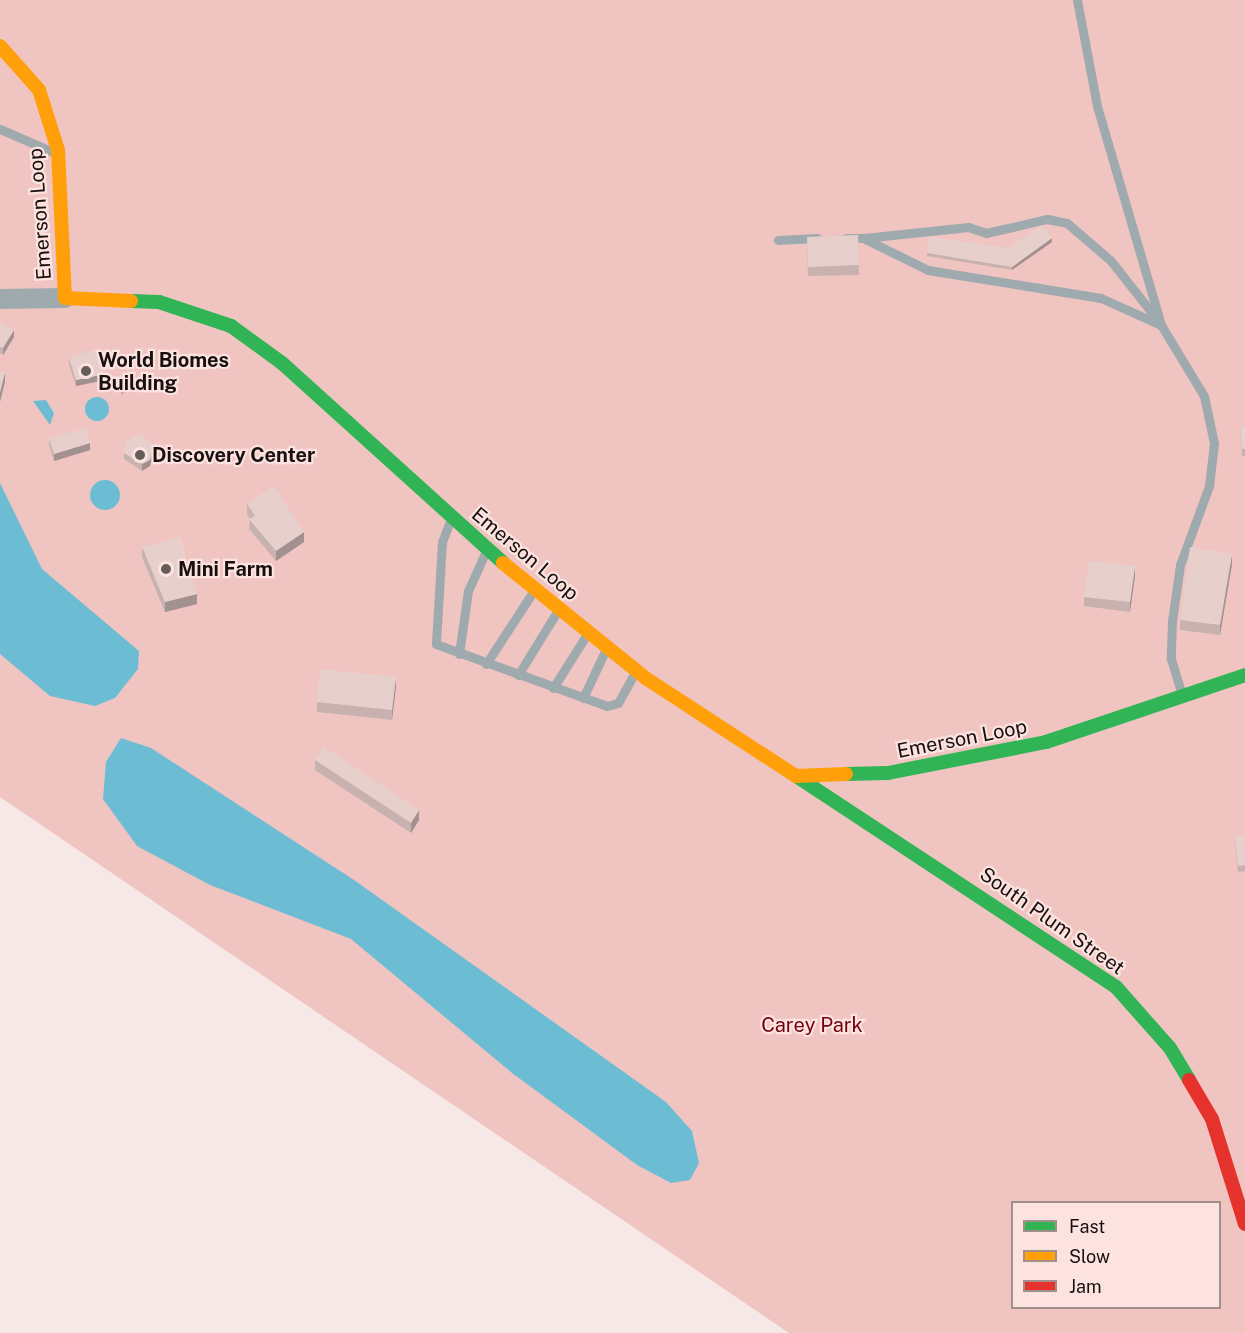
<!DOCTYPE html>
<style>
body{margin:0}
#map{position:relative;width:1245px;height:1333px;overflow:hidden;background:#f6e8e6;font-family:"Public Sans",sans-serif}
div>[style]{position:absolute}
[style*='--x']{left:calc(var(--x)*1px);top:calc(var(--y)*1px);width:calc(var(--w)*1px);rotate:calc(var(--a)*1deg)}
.green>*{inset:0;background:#f0c5c1}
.water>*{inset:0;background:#6cbdd4}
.round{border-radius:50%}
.lane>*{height:9px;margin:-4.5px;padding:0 4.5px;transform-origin:4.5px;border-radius:4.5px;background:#9faaae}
.street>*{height:20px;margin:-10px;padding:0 10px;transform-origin:10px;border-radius:10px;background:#9faaae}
.fast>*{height:14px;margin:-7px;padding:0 7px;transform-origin:7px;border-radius:7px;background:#30b455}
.slow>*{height:14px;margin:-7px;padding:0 7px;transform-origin:7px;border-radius:7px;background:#ff9f0a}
.jam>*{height:14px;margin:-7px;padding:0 7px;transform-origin:7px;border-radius:7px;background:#e5322d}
.wall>*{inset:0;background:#c7b2af}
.shaded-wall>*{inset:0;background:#a2918f}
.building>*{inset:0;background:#e7cfcc}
.dots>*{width:16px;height:16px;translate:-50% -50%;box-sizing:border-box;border:3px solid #fce3e0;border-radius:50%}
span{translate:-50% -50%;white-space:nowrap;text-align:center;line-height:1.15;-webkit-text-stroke:4.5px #fce3e0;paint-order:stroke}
.street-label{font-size:20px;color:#18100f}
.poi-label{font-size:20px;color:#18100f;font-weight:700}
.left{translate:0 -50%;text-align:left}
.park-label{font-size:20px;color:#73000a}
.legend{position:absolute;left:1011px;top:1201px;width:210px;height:108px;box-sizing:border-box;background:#fce3e0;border:2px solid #a18f8c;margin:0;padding:8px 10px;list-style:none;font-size:18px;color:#18100f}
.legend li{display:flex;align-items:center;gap:12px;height:30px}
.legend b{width:30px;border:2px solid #a18f8c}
</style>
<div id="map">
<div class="green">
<div style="clip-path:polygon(evenodd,0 0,1245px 0,1245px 1333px,789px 1333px,0 797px,0 0,1012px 1202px,1220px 1202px,1220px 1308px,1012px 1308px,1012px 1202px)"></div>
</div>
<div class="water">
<div class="round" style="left:85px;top:397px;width:24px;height:24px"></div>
<div style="clip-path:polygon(46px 400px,54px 413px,50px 425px,33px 401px)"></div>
<div class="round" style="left:90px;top:480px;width:30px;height:30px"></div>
<div style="clip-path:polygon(0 483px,42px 569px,139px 651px,138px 669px,115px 698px,95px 706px,50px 696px,0 654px)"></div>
<div style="clip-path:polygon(121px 738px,151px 748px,354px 880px,666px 1102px,692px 1131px,699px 1163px,690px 1180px,671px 1183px,637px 1165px,512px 1073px,351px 939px,210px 885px,137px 846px,103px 799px,106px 762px)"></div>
</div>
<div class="lane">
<div style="--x:1077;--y:0;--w:108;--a:79.3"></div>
<div style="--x:1097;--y:106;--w:228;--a:73.7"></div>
<div style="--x:1161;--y:325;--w:83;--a:58.8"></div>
<div style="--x:1204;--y:396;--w:48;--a:78"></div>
<div style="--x:1214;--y:443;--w:43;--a:96.6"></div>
<div style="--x:1209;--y:486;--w:84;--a:110.2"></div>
<div style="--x:1180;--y:565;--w:57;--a:98.1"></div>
<div style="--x:1172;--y:621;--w:38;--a:92"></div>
<div style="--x:1171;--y:659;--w:38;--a:73"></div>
<div style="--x:0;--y:129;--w:58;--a:23.5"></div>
<div style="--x:846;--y:238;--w:17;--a:0"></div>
<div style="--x:863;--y:238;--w:72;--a:26.2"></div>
<div style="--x:928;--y:270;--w:175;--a:9.2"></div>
<div style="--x:1101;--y:298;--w:66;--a:24.2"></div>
<div style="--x:864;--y:238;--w:105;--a:-6"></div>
<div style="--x:968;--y:227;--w:19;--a:18"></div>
<div style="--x:986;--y:233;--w:63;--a:-12.9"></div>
<div style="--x:1047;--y:219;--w:20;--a:11"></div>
<div style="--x:1067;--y:223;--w:58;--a:40.8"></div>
<div style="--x:1111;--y:261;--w:73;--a:51.7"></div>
<div style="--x:778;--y:240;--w:39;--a:-3"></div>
<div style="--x:450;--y:521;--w:22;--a:111"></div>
<div style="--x:442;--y:542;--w:102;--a:93.4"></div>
<div style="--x:436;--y:644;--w:182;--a:19.9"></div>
<div style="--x:607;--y:706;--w:11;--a:-15"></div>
<div style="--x:618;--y:703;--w:35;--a:-61"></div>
<div style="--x:459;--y:654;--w:64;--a:-81.9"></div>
<div style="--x:468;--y:591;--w:44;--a:-65.8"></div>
<div style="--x:486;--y:664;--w:88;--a:-57"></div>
<div style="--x:518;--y:675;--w:76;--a:-58.4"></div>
<div style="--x:553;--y:688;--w:64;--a:-57.8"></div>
<div style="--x:583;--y:698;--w:54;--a:-64.9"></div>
</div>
<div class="street">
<div style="--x:0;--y:299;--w:65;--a:-0.9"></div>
</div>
<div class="fast">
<div style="--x:131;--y:301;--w:28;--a:2"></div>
<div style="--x:159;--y:302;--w:76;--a:18.4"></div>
<div style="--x:231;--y:326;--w:63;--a:36"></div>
<div style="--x:282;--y:363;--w:298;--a:42.1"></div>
<div style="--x:846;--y:774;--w:42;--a:-1.4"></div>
<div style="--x:888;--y:773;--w:161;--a:-11.1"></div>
<div style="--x:1046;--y:742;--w:210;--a:-18.6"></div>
<div style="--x:796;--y:776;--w:383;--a:33.4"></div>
<div style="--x:1116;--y:987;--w:81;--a:48.5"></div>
<div style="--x:1170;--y:1048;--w:37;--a:59"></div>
</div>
<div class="slow">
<div style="--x:0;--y:46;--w:59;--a:48.4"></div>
<div style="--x:39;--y:90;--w:63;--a:72.4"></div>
<div style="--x:58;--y:150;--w:148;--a:87.3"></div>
<div style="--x:65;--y:298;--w:66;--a:2.6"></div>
<div style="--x:503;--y:563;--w:185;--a:38.9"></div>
<div style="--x:647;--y:679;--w:178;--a:33.1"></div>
<div style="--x:796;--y:776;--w:50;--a:-2.3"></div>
</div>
<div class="jam">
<div style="--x:1189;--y:1080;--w:45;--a:59.5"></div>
<div style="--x:1212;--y:1119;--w:110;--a:72.6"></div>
</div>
<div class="wall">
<div style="clip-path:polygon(858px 235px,859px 275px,808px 276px,807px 237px)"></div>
<div style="clip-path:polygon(1052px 242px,1012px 270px,927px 256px,927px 253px,1008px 248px)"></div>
<div style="clip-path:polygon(0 322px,14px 337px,3px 355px,0 353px)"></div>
<div style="clip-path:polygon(69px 358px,105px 380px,76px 386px,69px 365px)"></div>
<div style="clip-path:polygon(1245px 426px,1245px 456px,1242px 456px,1240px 427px)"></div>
<div style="clip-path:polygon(49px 439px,90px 450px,54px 461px,49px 445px)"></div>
<div style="clip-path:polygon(124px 453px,154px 453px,150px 466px,142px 471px,124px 459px)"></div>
<div style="clip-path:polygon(247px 504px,304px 542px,276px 561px,249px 529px,250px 519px,247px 514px)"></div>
<div style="clip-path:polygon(142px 547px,197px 604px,165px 612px,142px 557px)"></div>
<div style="clip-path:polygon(1232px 564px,1220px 635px,1180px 630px,1180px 620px)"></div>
<div style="clip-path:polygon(1135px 576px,1130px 612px,1084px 606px,1084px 597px)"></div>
<div style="clip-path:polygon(396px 687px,392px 720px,317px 712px,317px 702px)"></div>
<div style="clip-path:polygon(315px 760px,419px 820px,411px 833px,315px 770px)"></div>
<div style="clip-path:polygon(1245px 835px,1245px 871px,1238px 872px,1235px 836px)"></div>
</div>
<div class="shaded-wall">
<div style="clip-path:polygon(1052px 238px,1052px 242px,1012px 270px,1012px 267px)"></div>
<div style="clip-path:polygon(14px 330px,14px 337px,3px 355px,3px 348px)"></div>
<div style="clip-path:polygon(5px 372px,5px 382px,0 402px,0 392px)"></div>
<div style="clip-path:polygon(105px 374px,105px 380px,76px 386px,76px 380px)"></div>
<div style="clip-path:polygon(137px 385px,137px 388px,121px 394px,121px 391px)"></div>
<div style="clip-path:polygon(90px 443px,90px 450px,54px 461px,54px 454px)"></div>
<div style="clip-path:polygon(154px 446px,154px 453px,150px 466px,142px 471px,142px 464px)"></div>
<div style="clip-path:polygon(304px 532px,304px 542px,276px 561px,276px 551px)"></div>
<div style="clip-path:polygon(1232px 554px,1232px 564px,1220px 635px,1220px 625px)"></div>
<div style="clip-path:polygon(1135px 566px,1135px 576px,1130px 612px,1130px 602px)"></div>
<div style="clip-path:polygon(197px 594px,197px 604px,165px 612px,165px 602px)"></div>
<div style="clip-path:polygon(396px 677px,396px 687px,392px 720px,392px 710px)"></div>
<div style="clip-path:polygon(419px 810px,419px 820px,411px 833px,411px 823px)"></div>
</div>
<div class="building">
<div style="clip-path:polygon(1042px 225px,1052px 238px,1012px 267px,927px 253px,930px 237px,1008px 248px)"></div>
<div style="clip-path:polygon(858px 235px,859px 265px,808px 267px,807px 237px)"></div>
<div style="clip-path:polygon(0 322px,14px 330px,3px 348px,0 347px)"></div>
<div style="clip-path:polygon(97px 349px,105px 374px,76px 380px,69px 358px)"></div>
<div style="clip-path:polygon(0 371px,5px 372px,0 392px)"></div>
<div style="clip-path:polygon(132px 371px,137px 385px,121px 391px,115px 377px)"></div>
<div style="clip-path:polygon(1245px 426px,1245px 449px,1242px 449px,1240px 427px)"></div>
<div style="clip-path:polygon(85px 428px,90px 443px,54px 454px,49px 439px)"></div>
<div style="clip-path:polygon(140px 434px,154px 446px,150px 460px,142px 464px,124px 453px,127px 441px)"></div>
<div style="clip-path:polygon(274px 486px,304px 532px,276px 551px,249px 519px,255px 516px,247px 504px)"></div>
<div style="clip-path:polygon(180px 537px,197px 594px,165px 602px,142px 547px)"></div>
<div style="clip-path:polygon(1190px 547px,1232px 554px,1220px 625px,1180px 620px)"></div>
<div style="clip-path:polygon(1089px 561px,1135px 566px,1130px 602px,1084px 597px)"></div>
<div style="clip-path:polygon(320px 669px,396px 677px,392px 710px,317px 702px)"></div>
<div style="clip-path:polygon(324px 747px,419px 810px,411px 823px,315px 760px)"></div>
<div style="clip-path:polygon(1245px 835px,1245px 865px,1238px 866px,1235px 836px)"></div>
</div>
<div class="dots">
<div style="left:86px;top:371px;background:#665c5a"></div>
<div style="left:140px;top:455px;background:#665c5a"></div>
<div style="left:166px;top:569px;background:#665c5a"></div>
</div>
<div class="street-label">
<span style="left:40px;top:214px;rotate:-94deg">Emerson Loop</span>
<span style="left:525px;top:554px;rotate:40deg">Emerson Loop</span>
<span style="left:962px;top:739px;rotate:-11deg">Emerson Loop</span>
<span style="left:1052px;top:921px;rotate:35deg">South Plum Street</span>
</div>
<div class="poi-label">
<span class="left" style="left:98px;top:372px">World Biomes<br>Building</span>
<span class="left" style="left:152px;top:455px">Discovery Center</span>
<span class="left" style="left:178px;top:569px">Mini Farm</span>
</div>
<div class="park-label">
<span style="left:812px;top:1025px">Carey Park</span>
</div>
<ul class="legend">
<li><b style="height:8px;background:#30b455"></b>Fast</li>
<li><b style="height:8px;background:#ff9f0a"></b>Slow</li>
<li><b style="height:8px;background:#e5322d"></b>Jam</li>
</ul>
</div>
